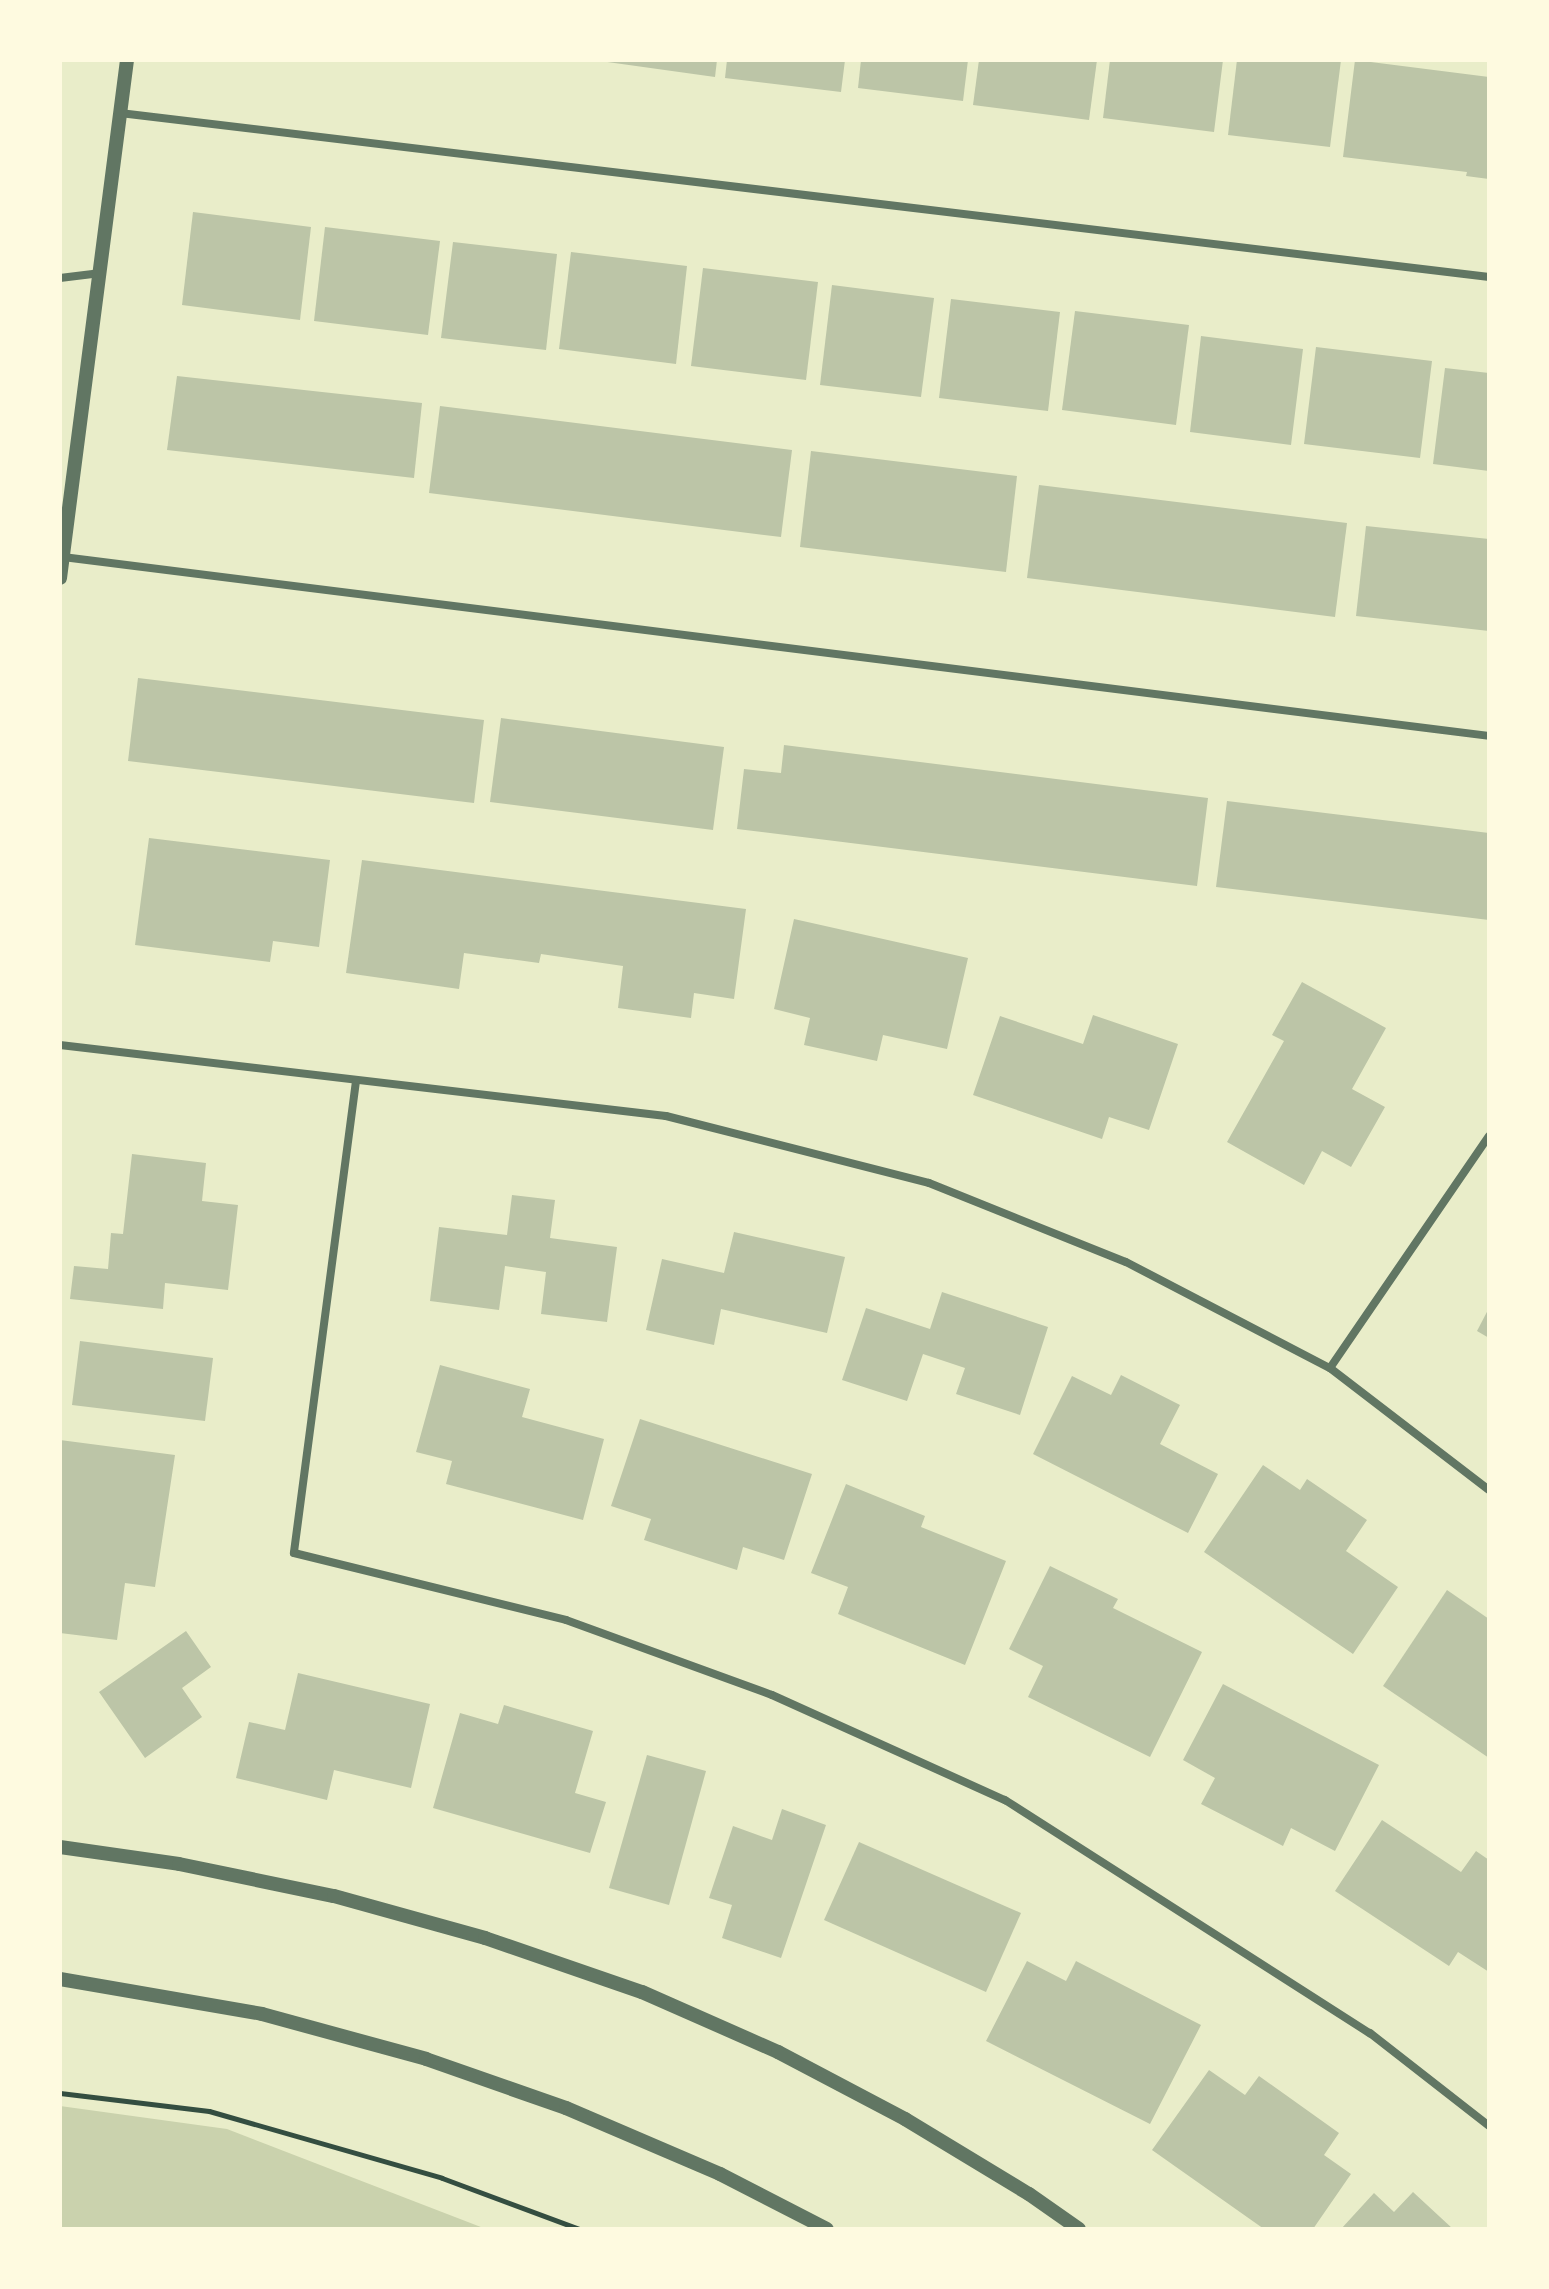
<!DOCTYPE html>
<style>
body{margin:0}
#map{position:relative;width:1549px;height:2289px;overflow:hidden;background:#e9edc9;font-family:"Noto Sans",sans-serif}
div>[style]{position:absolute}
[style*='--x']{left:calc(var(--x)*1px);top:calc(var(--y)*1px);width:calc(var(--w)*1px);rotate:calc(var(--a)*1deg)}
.green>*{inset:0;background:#cad2ad}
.building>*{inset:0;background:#bcc5a7}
.path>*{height:5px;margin:-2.5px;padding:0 2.5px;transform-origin:2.5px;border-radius:2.5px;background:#344e41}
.minor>*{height:8px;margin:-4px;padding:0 4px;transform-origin:4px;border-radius:4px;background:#617663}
.tertiary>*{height:14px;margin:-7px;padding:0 7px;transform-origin:7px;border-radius:7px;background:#617663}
span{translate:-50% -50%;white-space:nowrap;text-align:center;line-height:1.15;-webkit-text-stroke:6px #fefae0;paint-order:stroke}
.frame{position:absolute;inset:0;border:62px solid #fefae0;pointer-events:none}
</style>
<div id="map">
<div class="green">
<div style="clip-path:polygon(60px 2106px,227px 2129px,486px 2229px,60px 2229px)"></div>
</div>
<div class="building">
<div style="clip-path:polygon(593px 60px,717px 60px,715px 77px)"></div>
<div style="clip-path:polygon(727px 60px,845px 60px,841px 92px,725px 78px)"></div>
<div style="clip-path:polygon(861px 60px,968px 60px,963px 101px,858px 88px)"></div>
<div style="clip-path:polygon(979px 60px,1097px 60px,1089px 120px,973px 105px)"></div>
<div style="clip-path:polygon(1110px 60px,1223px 60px,1214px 132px,1103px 118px)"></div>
<div style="clip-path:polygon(1237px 60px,1341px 60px,1330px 147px,1228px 135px)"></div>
<div style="clip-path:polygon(1355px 60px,1489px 77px,1489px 179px,1466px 176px,1467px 172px,1343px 157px)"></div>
<div style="clip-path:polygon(193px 212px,311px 227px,300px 320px,182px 305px)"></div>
<div style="clip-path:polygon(325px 227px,440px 241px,428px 335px,314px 321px)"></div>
<div style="clip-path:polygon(453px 242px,557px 254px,546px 350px,441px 338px)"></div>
<div style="clip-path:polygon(571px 252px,687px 266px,676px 364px,559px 349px)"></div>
<div style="clip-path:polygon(703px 268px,818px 282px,806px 380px,691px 366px)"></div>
<div style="clip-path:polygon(832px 285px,934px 298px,921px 397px,820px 385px)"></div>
<div style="clip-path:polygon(951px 299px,1060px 312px,1048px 411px,939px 398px)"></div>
<div style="clip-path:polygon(1075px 311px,1189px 325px,1176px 425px,1062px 410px)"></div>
<div style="clip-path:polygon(1201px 336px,1303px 349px,1291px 445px,1190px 432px)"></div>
<div style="clip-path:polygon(1316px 347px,1432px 361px,1420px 458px,1304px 444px)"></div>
<div style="clip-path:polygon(1445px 368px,1489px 373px,1489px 471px,1433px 464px)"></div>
<div style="clip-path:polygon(177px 376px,422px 403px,414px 478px,167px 450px)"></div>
<div style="clip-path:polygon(440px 406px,792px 450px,781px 537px,429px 493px)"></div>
<div style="clip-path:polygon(811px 451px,1017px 476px,1006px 572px,800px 547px)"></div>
<div style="clip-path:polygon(1039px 485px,1347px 523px,1335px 617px,1027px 578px)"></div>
<div style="clip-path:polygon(1366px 526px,1489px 539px,1489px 631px,1356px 616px)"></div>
<div style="clip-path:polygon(138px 678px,484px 720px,474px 803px,128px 761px)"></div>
<div style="clip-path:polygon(501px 718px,724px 747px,713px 830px,490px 802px)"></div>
<div style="clip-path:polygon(784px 745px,1208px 798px,1197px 886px,737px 829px,744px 769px,781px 773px)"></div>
<div style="clip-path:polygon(1227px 801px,1489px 833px,1489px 920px,1216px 887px)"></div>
<div style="clip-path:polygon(149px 838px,330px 860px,319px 947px,273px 941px,270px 962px,135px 945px)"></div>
<div style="clip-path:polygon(362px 860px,746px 909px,734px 999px,694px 993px,691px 1018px,618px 1008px,623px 966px,541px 954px,539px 963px,464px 953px,459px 989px,346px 973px)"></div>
<div style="clip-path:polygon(794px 919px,968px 958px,947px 1049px,883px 1035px,877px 1061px,804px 1045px,810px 1018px,774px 1009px)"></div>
<div style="clip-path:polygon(1302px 982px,1386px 1028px,1352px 1089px,1385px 1107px,1351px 1167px,1322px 1151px,1304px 1185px,1227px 1142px,1284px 1041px,1272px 1035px)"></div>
<div style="clip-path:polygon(1093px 1015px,1178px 1044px,1149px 1130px,1109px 1117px,1102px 1139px,973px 1095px,1000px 1016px,1083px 1044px)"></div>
<div style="clip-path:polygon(132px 1154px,206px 1163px,202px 1201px,238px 1205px,228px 1290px,165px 1283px,163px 1309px,70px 1299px,74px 1266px,108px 1269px,111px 1233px,123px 1234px)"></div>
<div style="clip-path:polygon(512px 1195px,555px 1200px,550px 1238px,617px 1247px,607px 1322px,541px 1314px,546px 1272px,505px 1266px,499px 1310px,430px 1301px,439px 1227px,507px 1235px)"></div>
<div style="clip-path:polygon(734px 1232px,845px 1257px,827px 1333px,721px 1309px,714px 1345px,646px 1330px,662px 1259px,724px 1273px)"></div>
<div style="clip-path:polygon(942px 1292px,1048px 1327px,1020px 1415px,956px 1394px,965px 1368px,923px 1354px,907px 1401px,842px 1380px,866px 1308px,930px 1329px)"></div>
<div style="clip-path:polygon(1489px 1308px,1489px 1338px,1477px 1331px)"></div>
<div style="clip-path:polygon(80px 1341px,213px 1358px,205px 1421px,72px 1405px)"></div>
<div style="clip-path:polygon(440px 1365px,530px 1389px,522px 1417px,604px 1439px,583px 1520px,446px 1484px,452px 1461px,416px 1452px)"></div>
<div style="clip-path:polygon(1121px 1375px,1180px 1405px,1160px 1444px,1218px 1474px,1188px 1533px,1033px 1454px,1072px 1376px,1111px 1395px)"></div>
<div style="clip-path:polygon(640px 1419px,812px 1474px,784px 1560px,743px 1547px,737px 1570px,644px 1540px,651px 1519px,611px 1506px)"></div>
<div style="clip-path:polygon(60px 1440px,175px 1455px,155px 1587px,125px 1583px,117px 1640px,60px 1633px)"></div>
<div style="clip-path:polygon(1263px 1465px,1300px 1490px,1307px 1479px,1367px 1520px,1346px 1551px,1398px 1587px,1353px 1654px,1204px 1552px)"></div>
<div style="clip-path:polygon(846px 1484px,925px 1516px,921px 1527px,1006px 1561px,965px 1665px,838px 1614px,848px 1587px,811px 1573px)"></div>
<div style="clip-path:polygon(1050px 1566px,1118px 1599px,1113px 1608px,1202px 1652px,1150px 1757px,1028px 1697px,1043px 1666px,1009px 1649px)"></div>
<div style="clip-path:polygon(1447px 1590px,1489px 1619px,1489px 1758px,1383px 1686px)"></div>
<div style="clip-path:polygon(186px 1631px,211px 1667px,182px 1688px,202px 1717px,145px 1758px,99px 1692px)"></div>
<div style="clip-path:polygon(298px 1673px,430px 1704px,411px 1788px,334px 1770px,327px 1800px,236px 1778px,249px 1722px,285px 1730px)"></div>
<div style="clip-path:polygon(1223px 1684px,1379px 1765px,1335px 1851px,1291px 1828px,1283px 1846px,1201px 1804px,1215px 1778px,1183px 1760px)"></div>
<div style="clip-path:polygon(504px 1705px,593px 1731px,575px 1793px,606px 1802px,590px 1853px,433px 1808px,460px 1713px,498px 1724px)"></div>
<div style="clip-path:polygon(647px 1755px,706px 1771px,669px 1905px,609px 1888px)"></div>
<div style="clip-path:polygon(782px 1809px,826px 1825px,781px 1958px,722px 1938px,732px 1905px,709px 1898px,733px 1826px,772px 1840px)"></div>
<div style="clip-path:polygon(1382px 1820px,1461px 1872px,1476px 1851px,1489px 1860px,1489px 1972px,1458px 1952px,1449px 1966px,1335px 1891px)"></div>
<div style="clip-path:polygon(859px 1842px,1021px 1913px,986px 1992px,824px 1920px)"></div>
<div style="clip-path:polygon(1027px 1961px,1066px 1981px,1076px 1961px,1201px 2025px,1150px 2124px,986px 2041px)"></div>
<div style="clip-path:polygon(1209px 2070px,1245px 2095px,1259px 2076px,1339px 2133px,1324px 2155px,1351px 2174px,1313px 2229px,1264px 2229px,1152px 2150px)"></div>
<div style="clip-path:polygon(1413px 2192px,1453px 2229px,1341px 2229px,1374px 2193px,1394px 2212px)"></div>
</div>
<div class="path">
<div style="--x:60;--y:2093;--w:150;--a:6.9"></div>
<div style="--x:209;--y:2111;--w:242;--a:16"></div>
<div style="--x:442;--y:2178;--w:146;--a:20.4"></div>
</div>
<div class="minor">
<div style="--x:120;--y:113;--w:1379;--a:6.83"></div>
<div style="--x:60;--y:278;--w:39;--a:-7"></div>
<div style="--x:63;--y:557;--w:1437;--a:7.15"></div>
<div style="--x:60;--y:1045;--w:610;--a:6.68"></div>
<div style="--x:666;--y:1116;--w:271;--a:14.3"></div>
<div style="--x:929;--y:1183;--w:212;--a:21.9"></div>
<div style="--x:1126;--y:1262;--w:230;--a:27.5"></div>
<div style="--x:1330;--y:1368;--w:200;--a:37.5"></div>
<div style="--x:356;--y:1081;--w:476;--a:97.5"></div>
<div style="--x:294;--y:1553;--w:280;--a:13.8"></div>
<div style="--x:566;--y:1620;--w:219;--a:20"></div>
<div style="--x:772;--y:1695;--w:256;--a:24.3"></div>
<div style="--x:1005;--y:1800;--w:433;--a:32.6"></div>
<div style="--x:1370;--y:2033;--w:151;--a:38"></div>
<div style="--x:1330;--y:1368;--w:281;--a:-55.6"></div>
</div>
<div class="tertiary">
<div style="--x:60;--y:578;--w:522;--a:-82.63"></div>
<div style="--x:60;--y:1847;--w:120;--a:8.1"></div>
<div style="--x:179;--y:1864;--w:158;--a:11.7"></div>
<div style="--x:334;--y:1896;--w:157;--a:15.5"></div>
<div style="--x:485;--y:1938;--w:166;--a:19"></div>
<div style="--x:642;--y:1992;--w:149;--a:23.8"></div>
<div style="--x:778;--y:2052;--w:144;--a:27.8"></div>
<div style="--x:905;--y:2119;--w:145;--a:31.2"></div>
<div style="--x:1029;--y:2194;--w:61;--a:35"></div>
<div style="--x:60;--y:1979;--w:205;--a:9.8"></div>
<div style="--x:262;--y:2014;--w:170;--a:15.3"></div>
<div style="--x:426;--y:2059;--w:148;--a:19.3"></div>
<div style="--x:566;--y:2108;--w:168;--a:23.2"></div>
<div style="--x:720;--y:2174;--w:120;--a:27.2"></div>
</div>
<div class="frame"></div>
</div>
